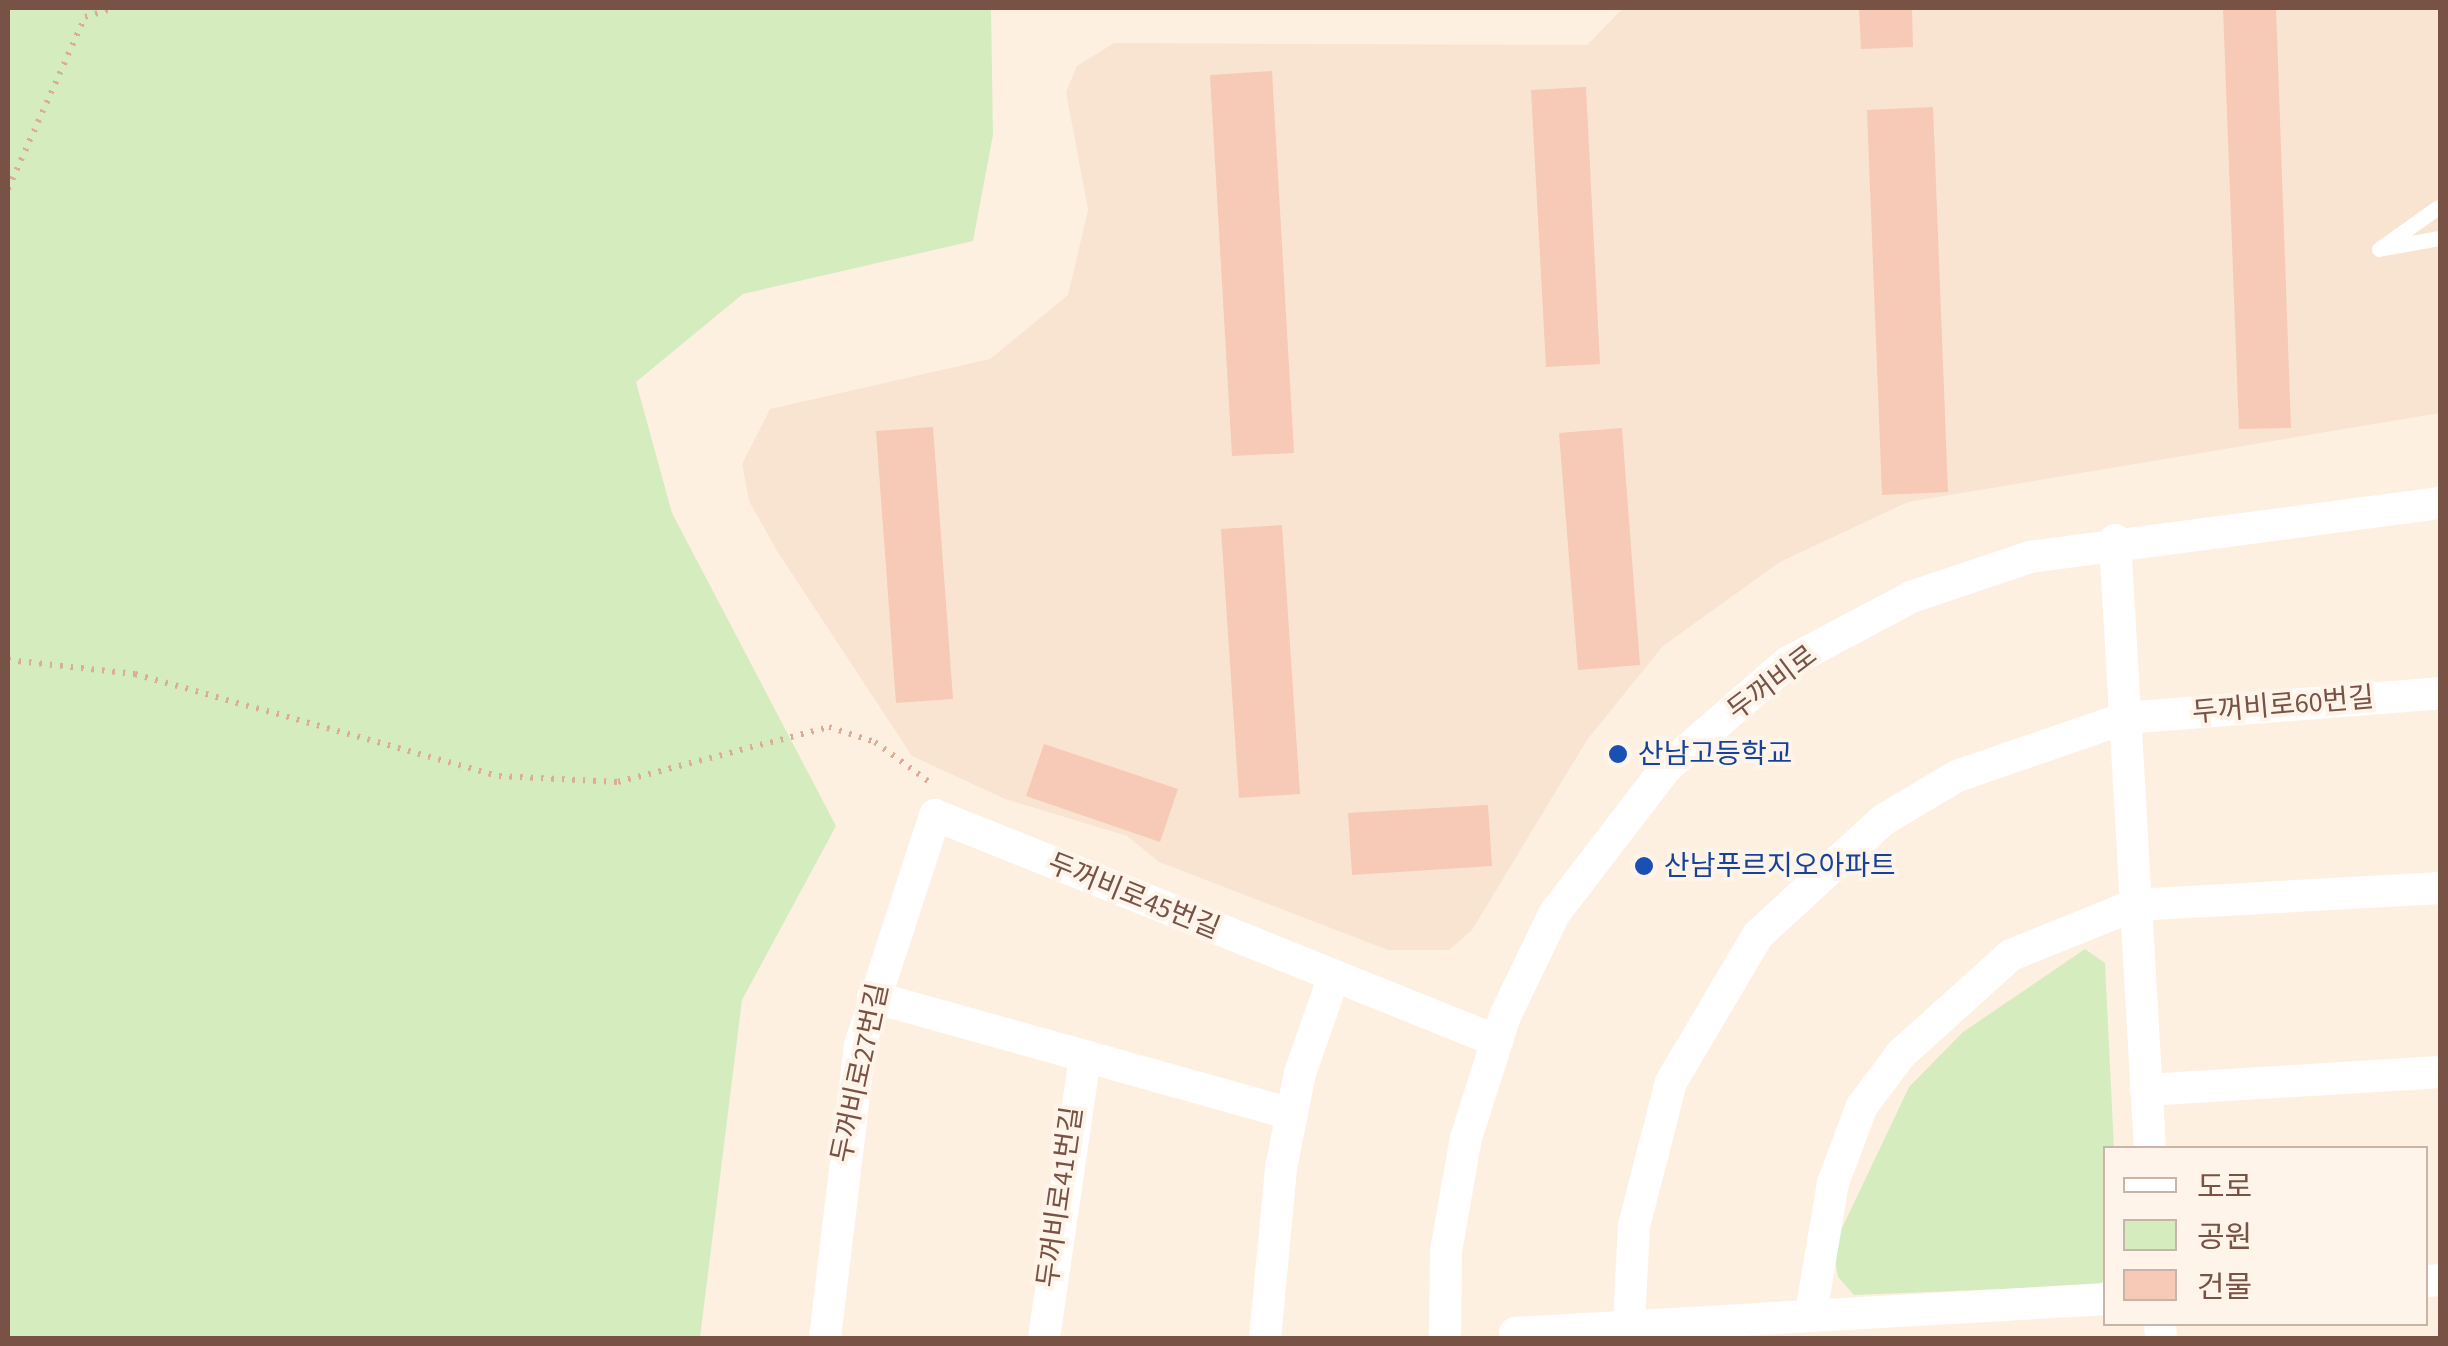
<!DOCTYPE html>
<meta charset="utf-8">
<style>
body{margin:0}
#map{position:relative;width:2448px;height:1346px;overflow:hidden;background:#fef0e1;font-family:"Source Sans 3","Noto Sans KR",sans-serif}
div>[style]{position:absolute}
[style*='--x']{left:calc(var(--x)*1px);top:calc(var(--y)*1px);width:calc(var(--w)*1px);rotate:calc(var(--a)*1deg)}
.residential>*{inset:0;background:#f9e4d1}
.green>*{inset:0;background:#d5edbe}
.building>*{inset:0;background:#f6cab6}
.path>*{height:6px;margin-top:-3px;transform-origin:0;background:repeating-linear-gradient(90deg,#dbad99 0 2.5px,transparent 0 10.5px)}
.service>*{height:15px;margin:-7.5px;padding:0 7.5px;transform-origin:7.5px;border-radius:7.5px;background:#fff}
.minor>*{height:32px;margin:-16px;padding:0 16px;transform-origin:16px;border-radius:16px;background:#fff}
.dots>*{width:28px;height:28px;translate:-50% -50%;box-sizing:border-box;border:5px solid #fff4e9;border-radius:50%}
span{translate:-50% -50%;white-space:nowrap;text-align:center;line-height:1.15;-webkit-text-stroke:8px #fff4e9;paint-order:stroke}
.street-label{font-size:28px;color:#785345}
.transit-label{font-size:28px;color:#164399}
.left{translate:0 -50%;text-align:left}
.frame{position:absolute;inset:0;border:10px solid #785345;pointer-events:none}
.legend{position:absolute;left:2103px;top:1146px;width:325px;height:180px;box-sizing:border-box;background:#fff4e9;border:2px solid #c9b4a7;margin:0;padding:12px 18px;list-style:none;font-size:30px;color:#785345}
.legend li{display:flex;align-items:center;gap:20px;height:50px}
.legend b{width:50px;border:2px solid #c9b4a7}
</style>
<div id="map">
<div class="residential">
<div style="clip-path:polygon(1623px 8px,2440px 8px,2440px 413px,1908px 502px,1780px 562px,1663px 646px,1587px 740px,1472px 930px,1449px 950px,1388px 950px,1159px 862px,1127px 836px,1005px 799px,912px 756px,777px 551px,749px 501px,742px 464px,770px 409px,990px 359px,1068px 295px,1088px 210px,1066px 92px,1077px 66px,1114px 43px,1587px 45px)"></div>
</div>
<div class="green">
<div style="clip-path:polygon(8px 8px,991px 8px,993px 135px,973px 241px,743px 294px,636px 382px,672px 513px,836px 826px,742px 1000px,700px 1338px,8px 1338px)"></div>
<div style="clip-path:polygon(2085px 949px,2105px 963px,2114px 1148px,2106px 1148px,2106px 1277px,2100px 1285px,1854px 1295px,1838px 1277px,1833px 1247px,1909px 1087px,1963px 1032px)"></div>
</div>
<div class="building">
<div style="clip-path:polygon(1859px 8px,1912px 8px,1913px 47px,1861px 49px)"></div>
<div style="clip-path:polygon(2223px 8px,2276px 8px,2291px 428px,2239px 429px)"></div>
<div style="clip-path:polygon(1272px 71px,1294px 453px,1232px 456px,1210px 75px)"></div>
<div style="clip-path:polygon(1586px 87px,1600px 364px,1546px 367px,1531px 90px)"></div>
<div style="clip-path:polygon(1933px 107px,1948px 492px,1882px 495px,1867px 110px)"></div>
<div style="clip-path:polygon(933px 427px,953px 699px,896px 703px,876px 431px)"></div>
<div style="clip-path:polygon(1622px 428px,1640px 665px,1578px 670px,1559px 433px)"></div>
<div style="clip-path:polygon(1282px 525px,1300px 794px,1239px 798px,1221px 529px)"></div>
<div style="clip-path:polygon(1044px 744px,1178px 789px,1160px 842px,1026px 796px)"></div>
<div style="clip-path:polygon(1488px 805px,1492px 866px,1352px 875px,1348px 813px)"></div>
</div>
<div class="path">
<div style="--x:8;--y:189;--w:188;--a:-65.9"></div>
<div style="--x:85;--y:17;--w:30;--a:-17"></div>
<div style="--x:8;--y:660;--w:128;--a:6.3"></div>
<div style="--x:135;--y:674;--w:378;--a:15.7"></div>
<div style="--x:499;--y:776;--w:119;--a:2.9"></div>
<div style="--x:618;--y:782;--w:218;--a:-14.6"></div>
<div style="--x:829;--y:727;--w:48;--a:18.1"></div>
<div style="--x:875;--y:742;--w:66;--a:36.3"></div>
</div>
<div class="service">
<div style="--x:2383;--y:248;--w:58;--a:-10"></div>
<div style="--x:2379;--y:249;--w:72;--a:-35.4"></div>
</div>
<div class="minor">
<div style="--x:2115;--y:540;--w:609;--a:86.71"></div>
<div style="--x:873;--y:997;--w:435;--a:15.6"></div>
<div style="--x:2146;--y:1090;--w:295;--a:-3.5"></div>
<div style="--x:2426;--y:1281;--w:14;--a:-4"></div>
<div style="--x:1811;--y:1313;--w:132;--a:-80.4"></div>
<div style="--x:1833;--y:1183;--w:82;--a:-69.4"></div>
<div style="--x:1862;--y:1106;--w:65;--a:-53.1"></div>
<div style="--x:1901;--y:1054;--w:148;--a:-42"></div>
<div style="--x:2011;--y:955;--w:134;--a:-22"></div>
<div style="--x:2135;--y:905;--w:305;--a:-3.2"></div>
<div style="--x:2160;--y:1324;--w:14;--a:86"></div>
<div style="--x:1515;--y:1333;--w:592;--a:-3.29"></div>
<div style="--x:825;--y:1338;--w:295;--a:-83.2"></div>
<div style="--x:860;--y:1045;--w:242;--a:-71.9"></div>
<div style="--x:935;--y:815;--w:606;--a:21.91"></div>
<div style="--x:1044;--y:1338;--w:285;--a:-81.7"></div>
<div style="--x:1265;--y:1338;--w:171;--a:-84.6"></div>
<div style="--x:1281;--y:1168;--w:97;--a:-78.7"></div>
<div style="--x:1300;--y:1073;--w:103;--a:-70.7"></div>
<div style="--x:1445;--y:1338;--w:87;--a:-89.3"></div>
<div style="--x:1446;--y:1251;--w:115;--a:-80"></div>
<div style="--x:1466;--y:1138;--w:128;--a:-72.3"></div>
<div style="--x:1505;--y:1016;--w:113;--a:-64.3"></div>
<div style="--x:1554;--y:914;--w:185;--a:-52.5"></div>
<div style="--x:1667;--y:767;--w:159;--a:-40.9"></div>
<div style="--x:1787;--y:663;--w:140;--a:-28"></div>
<div style="--x:1911;--y:597;--w:126;--a:-18.6"></div>
<div style="--x:2030;--y:557;--w:414;--a:-7.5"></div>
<div style="--x:1628;--y:1338;--w:112;--a:-86.9"></div>
<div style="--x:1634;--y:1226;--w:149;--a:-75.6"></div>
<div style="--x:1671;--y:1082;--w:171;--a:-59.4"></div>
<div style="--x:1758;--y:935;--w:170;--a:-42.6"></div>
<div style="--x:1883;--y:820;--w:86;--a:-30.7"></div>
<div style="--x:1957;--y:776;--w:178;--a:-19"></div>
<div style="--x:2125;--y:718;--w:316;--a:-4.5"></div>
</div>
<div class="dots">
<div style="left:1618px;top:754px;background:#1a4fb4"></div>
<div style="left:1644px;top:866px;background:#1a4fb4"></div>
</div>
<div class="street-label">
<span style="left:1772px;top:683px;rotate:-37deg">두꺼비로</span>
<span style="left:2283px;top:705px;rotate:-5deg">두꺼비로60번길</span>
<span style="left:1134px;top:896px;rotate:22deg">두꺼비로45번길</span>
<span style="left:860px;top:1073px;rotate:-78deg">두꺼비로27번길</span>
<span style="left:1060px;top:1197px;rotate:-82deg">두꺼비로41번길</span>
</div>
<div class="transit-label">
<span class="left" style="left:1638px;top:754px">산남고등학교</span>
<span class="left" style="left:1664px;top:866px">산남푸르지오아파트</span>
</div>
<div class="frame"></div>
<ul class="legend">
<li><b style="height:12px;background:#fff"></b>도로</li>
<li><b style="height:28px;background:#d5edbe"></b>공원</li>
<li><b style="height:28px;background:#f6cab6"></b>건물</li>
</ul>
</div>
